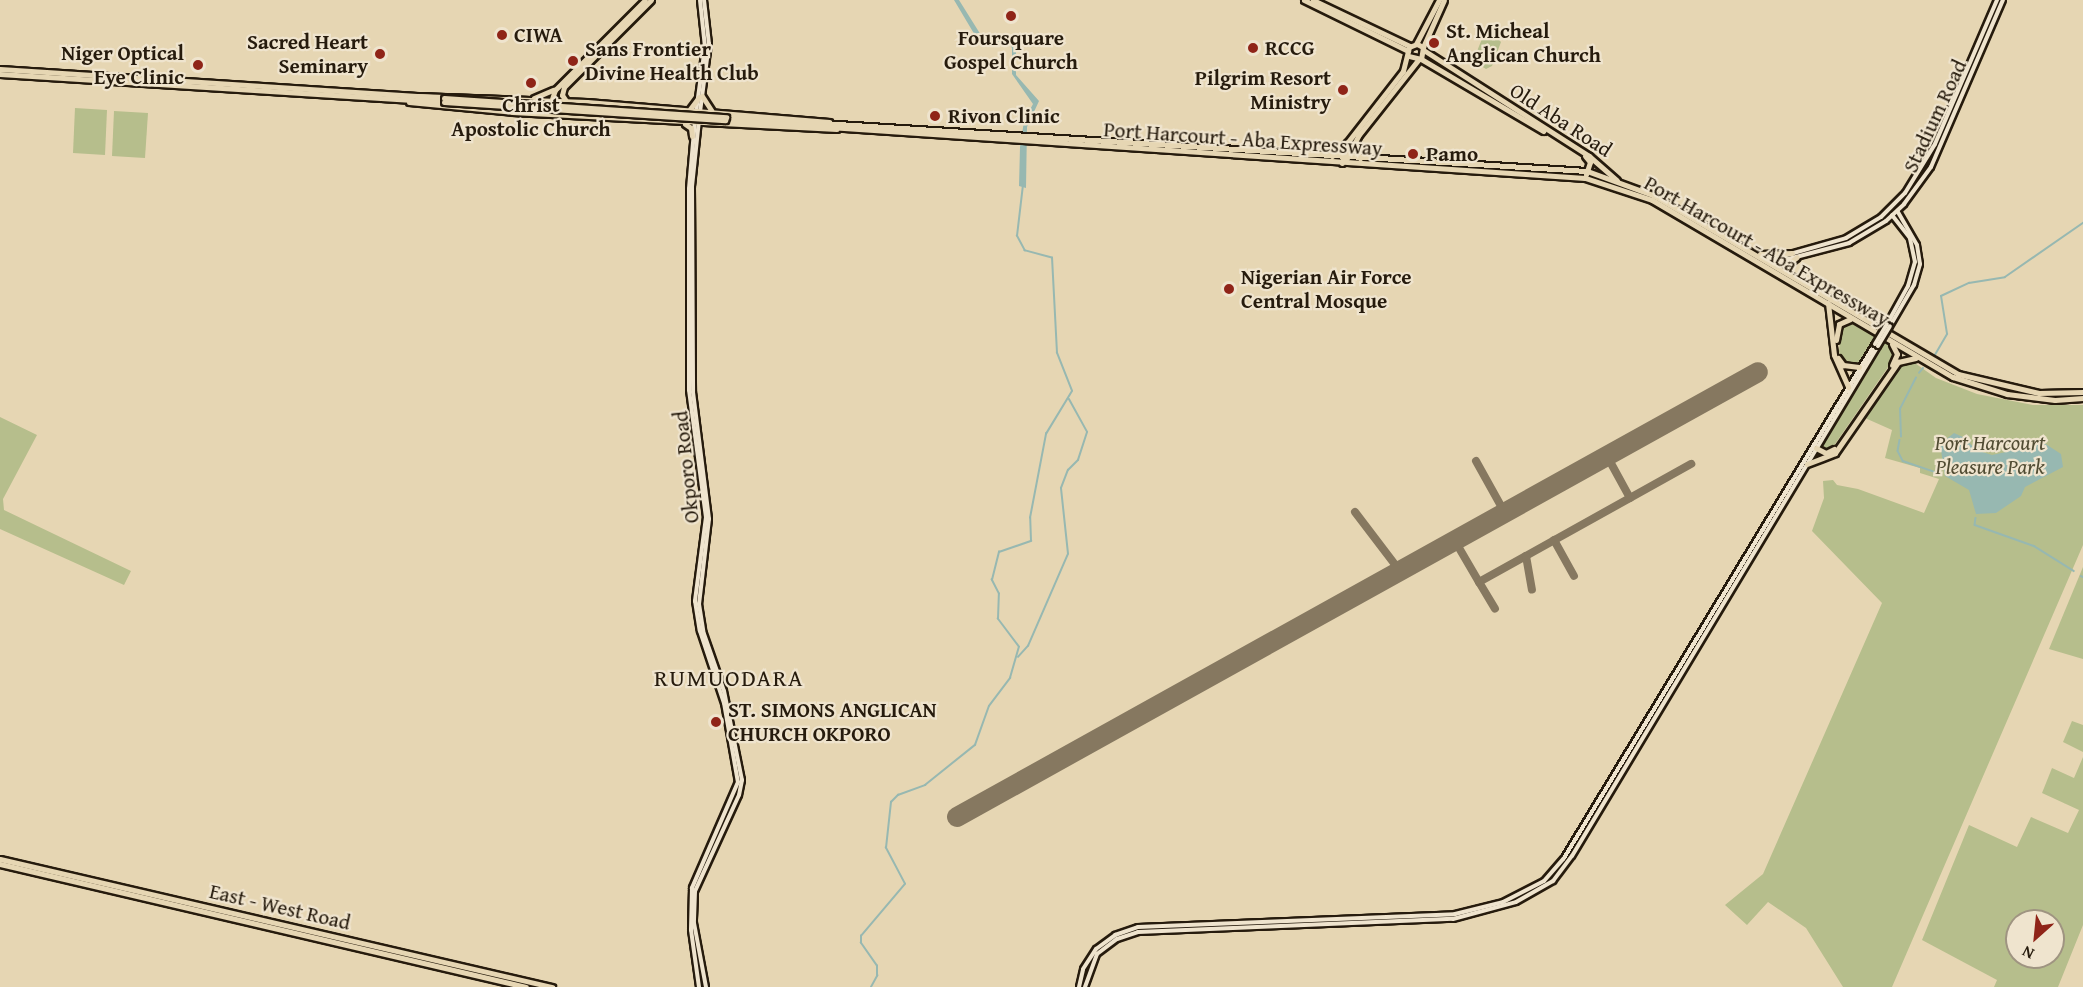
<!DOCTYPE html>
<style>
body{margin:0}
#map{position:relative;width:2083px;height:987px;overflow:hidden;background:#e6d6b3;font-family:"Gentium Book Plus",serif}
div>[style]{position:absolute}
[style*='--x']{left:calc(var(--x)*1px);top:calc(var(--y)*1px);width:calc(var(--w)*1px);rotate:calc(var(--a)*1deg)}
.green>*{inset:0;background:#b6be8c}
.water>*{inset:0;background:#97b8b1}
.stream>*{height:1.5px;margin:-0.75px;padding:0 0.75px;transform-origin:0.75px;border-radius:0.75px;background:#97b8b1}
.taxiway>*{height:8px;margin:-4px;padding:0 4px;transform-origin:4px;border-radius:4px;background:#867860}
.runway>*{height:20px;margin:-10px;padding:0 10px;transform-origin:10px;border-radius:10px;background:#867860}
.roads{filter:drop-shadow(2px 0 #261b0d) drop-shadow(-2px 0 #261b0d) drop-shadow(0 2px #261b0d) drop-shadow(0 -2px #261b0d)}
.secondary>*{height:4px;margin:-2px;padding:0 2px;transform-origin:2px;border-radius:2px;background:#efe4ce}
.primary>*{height:5px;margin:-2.5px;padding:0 2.5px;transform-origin:2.5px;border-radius:2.5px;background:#e6d6b3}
.trunk>*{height:5px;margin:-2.5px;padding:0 2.5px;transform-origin:2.5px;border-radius:2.5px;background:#e6d6b3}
.bridges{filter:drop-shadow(2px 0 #261b0d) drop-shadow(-2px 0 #261b0d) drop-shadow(0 2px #261b0d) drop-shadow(0 -2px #261b0d)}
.secondary-bridge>*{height:4px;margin:-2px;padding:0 2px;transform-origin:2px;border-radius:2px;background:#efe4ce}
.trunk-bridge>*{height:5px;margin:-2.5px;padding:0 2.5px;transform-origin:2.5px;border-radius:2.5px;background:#e6d6b3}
.dots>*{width:16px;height:16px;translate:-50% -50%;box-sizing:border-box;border:3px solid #efe4ce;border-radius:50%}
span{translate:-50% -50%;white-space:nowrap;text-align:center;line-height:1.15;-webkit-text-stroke:4.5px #efe4ce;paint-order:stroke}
.poi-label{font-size:21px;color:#261b0d;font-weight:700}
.left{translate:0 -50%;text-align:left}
.right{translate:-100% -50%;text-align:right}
.street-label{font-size:21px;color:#261b0d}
.park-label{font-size:21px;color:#514c33;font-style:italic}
.quarter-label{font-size:24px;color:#261b0d;letter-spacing:1.5px}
.north{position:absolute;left:2005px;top:909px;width:60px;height:60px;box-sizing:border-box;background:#efe4ce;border:2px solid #9f9481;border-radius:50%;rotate:207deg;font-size:16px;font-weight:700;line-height:24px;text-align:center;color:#261b0d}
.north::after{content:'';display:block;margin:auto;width:21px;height:27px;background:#8f2418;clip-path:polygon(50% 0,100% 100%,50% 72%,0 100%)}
</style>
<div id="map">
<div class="green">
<div style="clip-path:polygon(1484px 34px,1495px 36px,1501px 42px,1492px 66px,1486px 69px,1473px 61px)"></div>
<div style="clip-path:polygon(75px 108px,107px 110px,105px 155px,73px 153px)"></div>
<div style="clip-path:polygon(114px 111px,148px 113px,145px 158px,112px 156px)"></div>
<div style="clip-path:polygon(1848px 322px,1876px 337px,1859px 363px,1844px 361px,1839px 352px,1841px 327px)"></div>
<div style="clip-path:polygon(1884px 340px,1892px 347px,1895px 357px,1833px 447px,1825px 450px,1820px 446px)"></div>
<div style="clip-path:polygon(1912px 361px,1936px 378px,1977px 394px,2033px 405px,2083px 405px,2083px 545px,1892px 987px,1843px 987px,1806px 928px,1768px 902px,1747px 925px,1725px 905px,1763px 874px,1882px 603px,1812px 531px,1824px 498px,1823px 481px,1833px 480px,1837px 485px,1858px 489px,1924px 513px,1939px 479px,1920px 473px,1920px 468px,1885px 458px,1892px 430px,1865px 418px,1902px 365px)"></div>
<div style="clip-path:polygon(0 417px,37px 435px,3px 499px,4px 510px,131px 571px,124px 585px,0 529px)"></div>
<div style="clip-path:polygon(2083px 567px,2083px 659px,2049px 649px)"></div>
<div style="clip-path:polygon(2072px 721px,2083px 725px,2083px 752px,2063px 742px)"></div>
<div style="clip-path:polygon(evenodd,2083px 757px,2083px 925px,2058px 987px,1994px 987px,1997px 980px,1922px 940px,1969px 825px,2017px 847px,2031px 817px,2068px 833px,2079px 810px,2042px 793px,2052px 768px,2074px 778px,2083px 757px,2017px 921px,2053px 921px,2053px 957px,2017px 957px,2017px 921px)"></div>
</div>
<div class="water">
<div style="clip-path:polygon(954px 0,959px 0,984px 40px,1004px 34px,1011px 37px,1016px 47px,1016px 75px,1039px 101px,1027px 127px,1026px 188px,1019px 186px,1020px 147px,1024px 121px,1033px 104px,1012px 74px,1012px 48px,1006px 39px,989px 46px,979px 42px)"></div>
<div style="clip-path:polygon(1954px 433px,1965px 438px,1976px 450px,1992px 455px,2006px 452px,2025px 439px,2041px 441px,2061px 454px,2063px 467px,2025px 487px,2021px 496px,1996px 513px,1976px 514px,1969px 490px,1945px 476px,1940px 444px)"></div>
</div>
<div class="stream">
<div style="--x:1935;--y:355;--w:24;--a:-60"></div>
<div style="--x:1947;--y:334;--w:38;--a:-99"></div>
<div style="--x:1941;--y:296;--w:31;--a:-25"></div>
<div style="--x:1969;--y:283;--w:36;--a:-9"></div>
<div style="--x:2005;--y:277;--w:95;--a:-34.7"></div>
<div style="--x:1919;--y:373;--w:6;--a:-51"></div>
<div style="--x:1901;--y:437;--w:28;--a:-92"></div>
<div style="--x:1900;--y:409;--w:35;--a:-63"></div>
<div style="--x:1900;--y:440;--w:11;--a:100"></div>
<div style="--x:1898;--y:451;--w:11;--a:63"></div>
<div style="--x:1903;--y:461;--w:40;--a:18.9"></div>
<div style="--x:1976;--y:518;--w:7;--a:98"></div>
<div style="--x:1975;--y:525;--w:63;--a:19.6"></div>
<div style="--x:2034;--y:546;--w:47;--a:32"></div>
<div style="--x:2081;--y:576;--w:2;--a:27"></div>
<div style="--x:1018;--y:657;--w:15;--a:-48"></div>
<div style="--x:1028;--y:646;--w:100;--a:-66.5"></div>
<div style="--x:1068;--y:554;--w:66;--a:-96.1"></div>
<div style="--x:1061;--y:488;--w:19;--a:-69"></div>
<div style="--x:1068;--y:470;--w:14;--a:-45"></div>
<div style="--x:1078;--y:460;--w:29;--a:-72"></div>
<div style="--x:1087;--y:432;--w:37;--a:-119"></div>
<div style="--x:871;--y:987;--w:13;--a:-61"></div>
<div style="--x:877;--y:976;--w:10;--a:-90"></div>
<div style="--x:877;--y:966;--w:28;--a:-125"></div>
<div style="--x:861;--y:943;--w:7;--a:-90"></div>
<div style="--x:861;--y:936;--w:68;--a:-49.8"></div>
<div style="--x:905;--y:884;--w:41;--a:-117.8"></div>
<div style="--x:886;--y:848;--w:46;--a:-83.8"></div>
<div style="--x:891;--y:802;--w:10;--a:-45"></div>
<div style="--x:898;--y:795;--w:29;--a:-20"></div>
<div style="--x:925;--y:785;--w:64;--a:-38.7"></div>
<div style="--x:975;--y:745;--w:41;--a:-70.3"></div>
<div style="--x:989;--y:706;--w:35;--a:-53"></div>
<div style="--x:1010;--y:678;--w:32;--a:-74"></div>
<div style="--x:1019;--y:647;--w:35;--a:-127"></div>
<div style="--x:998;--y:619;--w:25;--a:-88"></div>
<div style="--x:999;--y:594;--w:16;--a:-117"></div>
<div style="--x:992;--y:580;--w:29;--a:-76"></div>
<div style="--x:999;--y:552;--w:34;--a:-19"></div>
<div style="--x:1031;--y:541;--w:23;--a:-92"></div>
<div style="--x:1030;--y:518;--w:86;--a:-79.2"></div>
<div style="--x:1046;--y:434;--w:50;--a:-58.8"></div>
<div style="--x:1072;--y:391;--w:41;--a:-111.5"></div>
<div style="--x:1057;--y:353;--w:95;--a:-93"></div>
<div style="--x:1052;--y:258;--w:28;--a:-165"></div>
<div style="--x:1025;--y:251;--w:17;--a:-118"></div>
<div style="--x:1017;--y:236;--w:51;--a:-83.3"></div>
</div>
<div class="taxiway">
<div style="--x:1607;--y:456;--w:48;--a:61.3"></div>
<div style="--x:1476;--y:461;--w:60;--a:60.9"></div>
<div style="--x:1355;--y:512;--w:74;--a:52.7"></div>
<div style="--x:1554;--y:540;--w:41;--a:60.9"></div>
<div style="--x:1455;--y:541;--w:48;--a:59.7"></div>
<div style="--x:1479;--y:582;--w:243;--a:-29.1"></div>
<div style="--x:1526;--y:556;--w:34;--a:80"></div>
<div style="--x:1479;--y:582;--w:31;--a:59"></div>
</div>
<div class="runway">
<div style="--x:957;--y:817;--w:916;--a:-29.05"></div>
</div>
<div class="roads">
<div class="secondary">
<div style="--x:696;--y:112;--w:66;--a:-82.1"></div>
<div style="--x:705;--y:47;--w:47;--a:-96.1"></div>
<div style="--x:700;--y:112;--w:69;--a:-82.5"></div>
<div style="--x:709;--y:44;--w:44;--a:-96.5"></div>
<div style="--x:695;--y:120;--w:69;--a:95"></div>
<div style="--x:689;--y:189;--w:201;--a:90"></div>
<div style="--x:689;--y:390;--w:128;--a:82.4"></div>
<div style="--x:706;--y:517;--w:85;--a:97.5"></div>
<div style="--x:695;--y:601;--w:30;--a:81"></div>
<div style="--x:700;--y:631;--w:76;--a:71.6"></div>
<div style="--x:724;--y:703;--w:80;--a:80"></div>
<div style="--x:738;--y:782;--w:116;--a:113.5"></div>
<div style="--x:692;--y:888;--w:42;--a:91.4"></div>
<div style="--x:691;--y:930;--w:58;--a:82"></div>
<div style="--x:699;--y:120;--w:67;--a:96"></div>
<div style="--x:692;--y:187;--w:205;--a:89.7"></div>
<div style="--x:693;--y:392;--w:128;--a:82.8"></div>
<div style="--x:709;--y:519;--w:86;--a:96.7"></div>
<div style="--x:699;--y:604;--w:30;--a:81"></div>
<div style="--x:704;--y:634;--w:60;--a:70.7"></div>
<div style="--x:724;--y:691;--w:91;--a:78.6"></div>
<div style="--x:742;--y:780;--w:15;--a:101"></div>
<div style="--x:739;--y:795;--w:106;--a:114.6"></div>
<div style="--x:695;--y:891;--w:32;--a:92"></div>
<div style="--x:694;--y:923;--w:65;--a:79.4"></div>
<div style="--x:1769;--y:260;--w:80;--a:-15.9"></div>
<div style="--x:1846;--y:238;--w:41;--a:-31"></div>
<div style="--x:1881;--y:217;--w:34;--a:-45"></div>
<div style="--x:1905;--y:193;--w:57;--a:-58.5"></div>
<div style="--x:1935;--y:144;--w:157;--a:-66.7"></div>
<div style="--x:1773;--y:263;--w:79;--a:-14.7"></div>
<div style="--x:1849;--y:243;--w:43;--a:-30.7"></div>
<div style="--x:1886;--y:221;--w:25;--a:-43"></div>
<div style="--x:1904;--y:204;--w:46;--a:-53.9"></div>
<div style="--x:1931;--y:167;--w:182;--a:-66.7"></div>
<div style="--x:1887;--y:324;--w:43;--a:-61.1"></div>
<div style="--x:1908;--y:286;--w:25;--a:-74"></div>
<div style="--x:1915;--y:262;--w:25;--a:-102"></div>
<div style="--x:1910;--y:238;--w:29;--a:-128"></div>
<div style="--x:1890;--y:326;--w:48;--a:-59.7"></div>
<div style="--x:1914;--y:285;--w:22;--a:-74"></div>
<div style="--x:1920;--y:264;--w:19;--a:-99"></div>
<div style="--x:1917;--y:245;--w:39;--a:-120"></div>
<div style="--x:1079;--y:987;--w:18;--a:-77"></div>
<div style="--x:1083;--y:969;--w:24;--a:-57"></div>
<div style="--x:1096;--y:949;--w:24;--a:-36"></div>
<div style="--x:1115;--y:935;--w:24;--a:-19"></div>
<div style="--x:1138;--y:927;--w:317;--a:-2.3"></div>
<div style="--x:1455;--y:914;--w:49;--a:-14"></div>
<div style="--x:1503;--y:902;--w:46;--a:-27.1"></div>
<div style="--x:1544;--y:881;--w:30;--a:-49"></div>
<div style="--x:1564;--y:858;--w:601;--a:-58.82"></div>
<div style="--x:1085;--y:987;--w:35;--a:-70"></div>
<div style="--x:1097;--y:954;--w:25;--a:-37"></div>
<div style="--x:1117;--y:939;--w:22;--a:-18"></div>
<div style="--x:1138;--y:932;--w:315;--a:-2.4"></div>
<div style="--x:1453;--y:919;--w:65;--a:-15.1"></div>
<div style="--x:1516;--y:902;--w:43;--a:-29.6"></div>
<div style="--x:1553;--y:881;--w:31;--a:-53"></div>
<div style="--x:1572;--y:856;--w:595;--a:-59.04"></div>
</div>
<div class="primary">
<div style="--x:1304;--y:0;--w:116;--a:26.1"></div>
<div style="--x:1313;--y:0;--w:107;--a:25.4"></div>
<div style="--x:1416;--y:44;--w:50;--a:-62.4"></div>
<div style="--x:1423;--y:47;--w:51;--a:-65.9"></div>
<div style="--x:1425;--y:51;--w:195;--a:32.6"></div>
<div style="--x:1589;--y:156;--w:37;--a:41"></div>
<div style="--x:1421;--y:59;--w:142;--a:30.5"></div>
<div style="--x:417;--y:96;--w:170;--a:2"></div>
<div style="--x:587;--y:102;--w:243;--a:4.7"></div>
<div style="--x:702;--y:96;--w:17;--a:57"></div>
<div style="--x:534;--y:98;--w:21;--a:-23"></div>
<div style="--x:566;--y:101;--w:7;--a:-124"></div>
<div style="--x:562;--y:95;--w:8;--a:-76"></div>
<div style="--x:564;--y:87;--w:123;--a:-45"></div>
<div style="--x:409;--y:102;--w:103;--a:5.5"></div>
<div style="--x:512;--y:112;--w:325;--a:3"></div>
<div style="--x:551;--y:102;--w:13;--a:-72"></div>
<div style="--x:555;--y:90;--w:127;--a:-45"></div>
<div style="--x:690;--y:109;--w:15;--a:-53"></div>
<div style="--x:685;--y:124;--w:7;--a:34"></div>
<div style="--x:691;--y:128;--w:8;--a:83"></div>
<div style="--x:1585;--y:156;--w:8;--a:50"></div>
<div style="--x:1590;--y:162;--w:13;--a:108"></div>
<div style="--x:1347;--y:158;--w:25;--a:-63"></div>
<div style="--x:1358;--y:136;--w:97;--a:-51.7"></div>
<div style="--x:1342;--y:163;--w:21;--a:-76"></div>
<div style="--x:1347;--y:143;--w:91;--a:-52.1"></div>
<div style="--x:1403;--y:71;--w:25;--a:-76"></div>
<div style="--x:1409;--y:47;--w:9;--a:-21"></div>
<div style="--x:1417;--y:44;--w:7;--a:27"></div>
<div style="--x:1423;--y:47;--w:12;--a:99"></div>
<div style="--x:1421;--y:59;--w:12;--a:-166"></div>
<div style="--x:0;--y:859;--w:567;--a:13.06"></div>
<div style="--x:0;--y:864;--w:540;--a:13.16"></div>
</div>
<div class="trunk">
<div style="--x:0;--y:69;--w:445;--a:3.7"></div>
<div style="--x:0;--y:74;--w:445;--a:3.6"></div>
<div style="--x:726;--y:117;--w:863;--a:3.59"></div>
<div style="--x:1587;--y:171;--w:70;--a:20"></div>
<div style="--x:1653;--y:195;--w:354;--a:30.4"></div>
<div style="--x:1958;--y:374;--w:83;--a:13.2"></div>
<div style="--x:2039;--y:393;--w:44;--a:-1.3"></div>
<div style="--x:725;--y:120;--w:862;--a:3.86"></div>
<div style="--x:1585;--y:178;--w:71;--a:18.2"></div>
<div style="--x:1652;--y:200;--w:349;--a:30.5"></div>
<div style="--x:1953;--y:377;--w:57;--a:17.5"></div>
<div style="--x:2007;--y:394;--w:48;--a:7.1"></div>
<div style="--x:2055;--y:400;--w:28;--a:-4"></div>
<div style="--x:1353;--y:145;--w:15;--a:62"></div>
<div style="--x:1332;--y:156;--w:20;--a:-41"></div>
<div style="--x:1760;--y:254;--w:32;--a:-2"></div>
<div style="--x:1789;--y:273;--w:9;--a:-96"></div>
<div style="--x:1788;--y:264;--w:11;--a:-38"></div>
<div style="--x:1828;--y:303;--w:52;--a:83.4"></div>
<div style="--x:1834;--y:355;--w:35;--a:66"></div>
<div style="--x:1836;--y:340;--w:16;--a:-79"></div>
<div style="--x:1839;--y:324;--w:12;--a:-24"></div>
<div style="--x:1892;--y:344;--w:11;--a:63"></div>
<div style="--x:1897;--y:354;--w:12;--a:114"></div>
<div style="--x:1838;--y:358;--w:9;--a:54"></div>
<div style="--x:1843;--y:365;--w:16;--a:7"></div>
<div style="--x:1816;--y:448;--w:11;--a:27"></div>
<div style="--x:1826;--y:453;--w:9;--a:-27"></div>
<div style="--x:1807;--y:464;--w:30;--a:-21"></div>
<div style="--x:1835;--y:453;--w:111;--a:-55.3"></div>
<div style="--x:1898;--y:362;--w:18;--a:-13"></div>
</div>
</div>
<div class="bridges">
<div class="secondary-bridge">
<div style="--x:1875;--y:344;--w:23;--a:-59"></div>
<div style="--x:1878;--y:346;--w:23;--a:-59"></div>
</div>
<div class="trunk-bridge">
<div style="--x:444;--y:98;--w:283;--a:3.9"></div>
<div style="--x:444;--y:102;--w:282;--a:3.7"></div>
</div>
</div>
<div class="dots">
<div style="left:1011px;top:16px;background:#8f2418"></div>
<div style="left:502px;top:35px;background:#8f2418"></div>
<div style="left:1434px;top:43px;background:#8f2418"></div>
<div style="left:1253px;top:48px;background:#8f2418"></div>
<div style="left:380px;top:54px;background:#8f2418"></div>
<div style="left:573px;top:61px;background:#8f2418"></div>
<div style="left:198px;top:65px;background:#8f2418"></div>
<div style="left:531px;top:83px;background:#8f2418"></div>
<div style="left:1343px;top:90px;background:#8f2418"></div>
<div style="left:935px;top:116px;background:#8f2418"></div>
<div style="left:1413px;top:154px;background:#8f2418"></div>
<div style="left:1229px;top:289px;background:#8f2418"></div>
<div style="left:716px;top:722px;background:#8f2418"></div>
</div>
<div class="poi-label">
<span class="left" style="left:1446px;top:43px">St. Micheal<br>Anglican Church</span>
<span class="left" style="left:514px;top:35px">CIWA</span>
<span style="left:1011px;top:50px">Foursquare<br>Gospel Church</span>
<span class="right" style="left:368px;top:54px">Sacred Heart<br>Seminary</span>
<span class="left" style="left:1265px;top:48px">RCCG</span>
<span class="left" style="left:585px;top:61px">Sans Frontier<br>Divine Health Club</span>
<span class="right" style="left:184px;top:65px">Niger Optical<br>Eye Clinic</span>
<span class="right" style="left:1331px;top:90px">Pilgrim Resort<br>Ministry</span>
<span style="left:531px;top:117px">Christ<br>Apostolic Church</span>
<span class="left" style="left:948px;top:116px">Rivon Clinic</span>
<span class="left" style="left:1426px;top:154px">Pamo</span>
<span class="left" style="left:1241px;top:289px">Nigerian Air Force<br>Central Mosque</span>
<span class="left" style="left:728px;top:722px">ST. SIMONS ANGLICAN<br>CHURCH OKPORO</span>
</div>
<div class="street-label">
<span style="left:1935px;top:116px;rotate:-65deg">Stadium Road</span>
<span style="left:1561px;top:120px;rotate:33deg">Old Aba Road</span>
<span style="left:1243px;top:139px;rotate:4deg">Port Harcourt - Aba Expressway</span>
<span style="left:1767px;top:251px;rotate:30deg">Port Harcourt - Aba Expressway</span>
<span style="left:686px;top:467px;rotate:-96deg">Okporo Road</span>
<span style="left:280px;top:907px;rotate:13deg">East - West Road</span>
</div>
<div class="park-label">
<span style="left:1990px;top:455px">Port Harcourt<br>Pleasure Park</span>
</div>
<div class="quarter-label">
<span style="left:729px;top:678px">RUMUODARA</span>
</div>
<div class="north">N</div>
</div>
